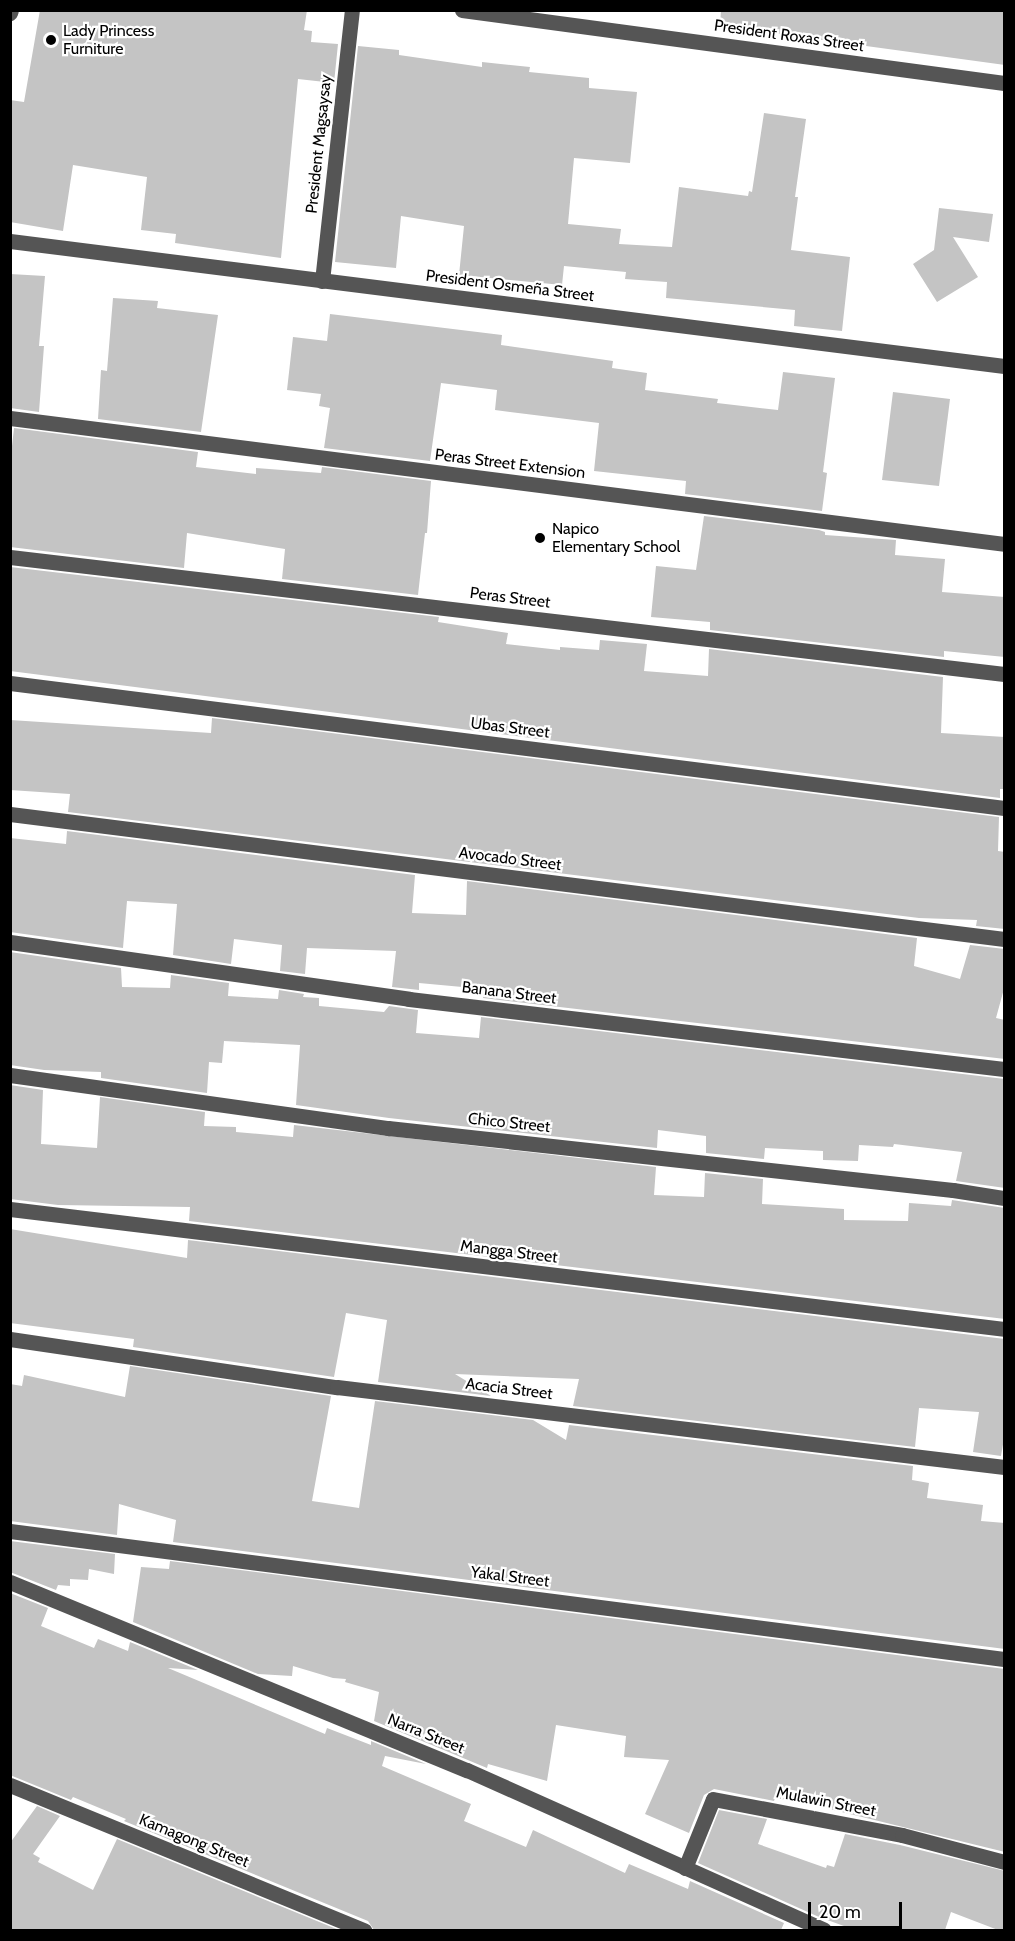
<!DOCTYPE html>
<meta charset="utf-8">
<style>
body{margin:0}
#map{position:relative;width:1015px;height:1941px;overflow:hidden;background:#fff;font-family:Cabin,sans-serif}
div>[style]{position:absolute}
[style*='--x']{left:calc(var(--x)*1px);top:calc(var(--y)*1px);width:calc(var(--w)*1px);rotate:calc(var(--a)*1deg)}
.building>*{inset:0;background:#c4c4c4}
.minor>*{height:15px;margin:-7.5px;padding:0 7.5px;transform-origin:7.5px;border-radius:7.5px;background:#555}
.dots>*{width:16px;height:16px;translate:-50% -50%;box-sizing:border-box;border:3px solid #fff;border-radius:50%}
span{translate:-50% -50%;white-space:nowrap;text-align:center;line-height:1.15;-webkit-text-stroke:4.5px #fff;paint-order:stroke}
.poi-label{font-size:16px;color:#000}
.left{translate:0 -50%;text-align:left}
.street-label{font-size:16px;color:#000}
.frame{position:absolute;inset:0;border:12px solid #000;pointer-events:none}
.scale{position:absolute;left:808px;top:1902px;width:94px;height:27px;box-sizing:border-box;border:3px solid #000;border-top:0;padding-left:8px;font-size:18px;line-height:21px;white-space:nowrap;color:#000;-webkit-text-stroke:4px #fff;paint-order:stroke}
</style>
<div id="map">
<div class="building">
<div style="clip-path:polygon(40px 10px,307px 10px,304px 30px,312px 31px,311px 42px,338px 44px,334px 83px,298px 79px,281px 258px,175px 243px,176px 234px,141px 230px,147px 177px,73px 165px,63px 231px,10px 222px,10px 100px,24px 102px)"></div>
<div style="clip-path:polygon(721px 10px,1005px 10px,1005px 65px,720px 26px)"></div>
<div style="clip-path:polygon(358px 46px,399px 50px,399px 55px,482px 67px,482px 62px,530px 67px,529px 72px,589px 78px,589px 88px,637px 92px,630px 163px,574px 158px,568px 224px,621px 229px,619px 244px,672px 247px,679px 187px,748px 196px,749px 191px,752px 192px,764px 113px,806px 119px,795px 197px,798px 197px,791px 250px,850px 257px,842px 331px,794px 326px,795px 310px,666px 298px,667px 282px,625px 279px,626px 272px,564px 266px,562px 285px,459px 275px,464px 226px,401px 216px,396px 268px,335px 262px)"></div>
<div style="clip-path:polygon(939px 208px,993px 214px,989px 242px,953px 237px,978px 277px,937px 302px,913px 264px,934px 250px)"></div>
<div style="clip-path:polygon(10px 274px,45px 276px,39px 346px,44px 346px,39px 412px,10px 408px)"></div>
<div style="clip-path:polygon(113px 298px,158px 301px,157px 308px,218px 315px,201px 432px,98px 419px,101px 370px,107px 371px)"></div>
<div style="clip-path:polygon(330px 314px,502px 335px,501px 345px,613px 361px,612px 368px,647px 373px,645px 390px,718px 399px,717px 403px,778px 410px,783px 372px,835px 378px,823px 472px,827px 473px,822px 511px,685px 494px,686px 481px,594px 471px,599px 423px,495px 410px,497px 390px,441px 383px,430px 461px,324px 448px,330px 408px,319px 406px,321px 394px,287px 390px,293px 337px,327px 341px)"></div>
<div style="clip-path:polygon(893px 392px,950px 399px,939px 486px,882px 480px)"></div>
<div style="clip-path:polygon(14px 428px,198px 452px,196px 467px,256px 474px,256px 468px,321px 473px,322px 467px,431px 481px,427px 533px,425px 533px,418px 595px,282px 579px,285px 549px,187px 533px,184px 568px,10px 547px,10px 464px)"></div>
<div style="clip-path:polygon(704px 516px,819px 530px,825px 532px,825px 535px,896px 540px,895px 555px,945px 559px,942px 592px,1005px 597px,1005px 657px,944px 651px,944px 657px,710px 630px,710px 622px,651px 617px,656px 566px,696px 570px)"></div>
<div style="clip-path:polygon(10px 567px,439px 617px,438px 622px,508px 633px,506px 644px,560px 650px,560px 647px,599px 650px,600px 640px,647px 644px,644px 671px,708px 676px,709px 649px,943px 677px,941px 733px,1005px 737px,1005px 789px,1000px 789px,1000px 798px,10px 671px)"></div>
<div style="clip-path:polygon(212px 718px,999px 817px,998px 851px,1005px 852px,1005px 929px,976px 926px,977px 920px,919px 918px,68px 812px,70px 794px,10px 790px,10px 720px,211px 733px)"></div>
<div style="clip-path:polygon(67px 831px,415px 875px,412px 913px,466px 915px,467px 881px,917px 938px,914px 966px,960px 979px,970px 945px,1005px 949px,1005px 985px,996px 1018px,1005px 1020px,1005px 1059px,483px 998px,484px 989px,419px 983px,419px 990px,392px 987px,396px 951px,307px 948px,305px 974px,280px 971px,282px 945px,234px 939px,231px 964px,173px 955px,177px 904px,127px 901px,123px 948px,10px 932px,10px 838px,66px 844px)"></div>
<div style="clip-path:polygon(10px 952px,121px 968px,122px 987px,170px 988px,171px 975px,229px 983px,228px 996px,278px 999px,279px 990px,304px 994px,303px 997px,319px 998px,319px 1006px,384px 1012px,389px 1006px,418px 1010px,416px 1033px,479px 1038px,481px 1017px,1005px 1079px,1005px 1188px,956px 1181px,962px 1152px,894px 1144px,893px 1147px,859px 1145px,858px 1161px,823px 1160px,823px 1151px,765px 1148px,764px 1159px,706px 1153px,706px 1136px,658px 1130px,657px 1148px,389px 1118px,296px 1105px,300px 1045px,224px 1041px,222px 1063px,209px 1062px,207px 1093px,101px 1078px,101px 1072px,44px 1070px,10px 1065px)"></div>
<div style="clip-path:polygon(10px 1085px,43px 1090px,41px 1144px,97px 1148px,100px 1097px,205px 1112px,204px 1126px,236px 1127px,236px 1132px,293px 1137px,294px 1125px,656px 1167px,654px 1195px,704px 1197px,705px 1173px,763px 1179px,762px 1204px,844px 1209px,844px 1220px,908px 1221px,909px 1203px,951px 1206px,952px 1200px,1005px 1208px,1005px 1319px,189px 1221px,190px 1207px,58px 1205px,10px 1199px)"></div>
<div style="clip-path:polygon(10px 1229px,187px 1258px,188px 1240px,1005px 1339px,1005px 1433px,1001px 1456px,973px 1452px,979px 1412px,919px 1408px,915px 1447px,573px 1406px,579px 1379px,455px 1374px,491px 1396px,378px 1382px,387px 1320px,346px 1313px,334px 1377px,133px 1347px,134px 1339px,10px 1323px)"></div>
<div style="clip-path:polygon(130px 1366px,331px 1396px,312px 1501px,359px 1508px,375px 1401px,533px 1420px,566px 1440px,569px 1425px,913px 1466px,912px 1480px,929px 1483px,927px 1498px,983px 1505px,981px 1521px,1005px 1523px,1005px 1649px,173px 1542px,176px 1520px,119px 1504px,117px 1535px,10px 1521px,10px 1384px,22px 1386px,24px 1375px,125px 1397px)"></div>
<div style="clip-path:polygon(10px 1541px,115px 1554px,114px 1574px,89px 1569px,88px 1580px,70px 1579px,70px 1586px,58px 1585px,56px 1590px,10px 1572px)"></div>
<div style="clip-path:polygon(170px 1561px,1005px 1669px,1005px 1852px,805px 1803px,775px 1798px,774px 1801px,714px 1789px,704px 1795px,689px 1833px,645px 1814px,669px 1760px,624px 1757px,626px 1736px,556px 1725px,547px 1781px,488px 1764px,487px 1768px,374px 1721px,379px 1692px,345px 1682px,346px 1679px,333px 1678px,293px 1666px,292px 1676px,258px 1674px,133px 1622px,141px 1567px,169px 1569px)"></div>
<div style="clip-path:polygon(10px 1593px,48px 1608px,41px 1626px,94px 1648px,98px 1639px,128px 1651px,130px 1642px,198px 1670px,168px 1668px,325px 1734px,327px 1728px,371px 1745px,371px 1741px,426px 1764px,385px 1756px,382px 1766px,471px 1804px,464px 1821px,526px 1847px,533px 1830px,625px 1873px,629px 1864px,688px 1889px,690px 1881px,784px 1923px,781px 1930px,374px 1930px,368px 1921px,124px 1821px,126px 1819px,73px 1797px,71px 1800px,10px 1775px)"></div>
<div style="clip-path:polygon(37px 1806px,60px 1816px,33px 1854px,40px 1858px,38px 1862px,93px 1890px,117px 1839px,339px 1930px,10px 1930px,10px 1843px)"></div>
<div style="clip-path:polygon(719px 1810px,767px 1819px,758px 1844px,826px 1868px,827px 1865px,834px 1867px,845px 1834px,900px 1845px,1005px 1871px,1005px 1930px,998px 1930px,951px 1912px,945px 1930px,855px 1930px,819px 1917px,698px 1863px)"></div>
</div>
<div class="minor">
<div style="--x:462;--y:10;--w:547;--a:7.67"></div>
<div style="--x:10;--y:13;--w:3;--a:-72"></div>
<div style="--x:10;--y:241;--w:1002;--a:7.17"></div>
<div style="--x:322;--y:281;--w:273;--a:-83.7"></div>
<div style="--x:10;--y:418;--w:1002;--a:7.22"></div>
<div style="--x:10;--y:557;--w:1001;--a:6.71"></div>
<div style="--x:10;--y:683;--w:1002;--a:7.17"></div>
<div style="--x:10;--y:814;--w:1002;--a:7.17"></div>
<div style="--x:10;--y:942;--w:403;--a:8.1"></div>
<div style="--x:409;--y:999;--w:599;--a:6.71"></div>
<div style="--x:10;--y:1075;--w:382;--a:8"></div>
<div style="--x:388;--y:1128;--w:568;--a:6.26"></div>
<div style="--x:953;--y:1190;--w:52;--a:8.9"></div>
<div style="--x:10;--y:1209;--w:1001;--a:6.88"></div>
<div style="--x:10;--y:1339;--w:331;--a:8.4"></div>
<div style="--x:337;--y:1387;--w:672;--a:6.84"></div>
<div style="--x:10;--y:1531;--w:1002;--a:7.34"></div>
<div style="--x:10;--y:1582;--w:494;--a:22.4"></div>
<div style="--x:467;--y:1770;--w:391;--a:24.1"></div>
<div style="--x:10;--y:1785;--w:383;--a:22.3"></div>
<div style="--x:685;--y:1868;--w:74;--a:-67.9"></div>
<div style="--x:713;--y:1799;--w:192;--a:10.8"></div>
<div style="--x:902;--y:1835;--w:106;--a:14.8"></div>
</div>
<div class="dots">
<div style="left:51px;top:40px;background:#000"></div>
<div style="left:540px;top:538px;background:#000"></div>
</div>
<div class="poi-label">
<span class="left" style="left:63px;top:40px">Lady Princess<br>Furniture</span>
<span class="left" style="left:552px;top:538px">Napico<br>Elementary School</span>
</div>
<div class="street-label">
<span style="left:789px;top:36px;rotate:8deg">President Roxas Street</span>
<span style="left:319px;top:144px;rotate:-84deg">President Magsaysay</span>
<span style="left:510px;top:286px;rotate:7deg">President Osmeña Street</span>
<span style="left:510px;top:464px;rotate:7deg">Peras Street Extension</span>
<span style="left:510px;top:598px;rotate:7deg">Peras Street</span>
<span style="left:510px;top:728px;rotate:7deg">Ubas Street</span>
<span style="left:510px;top:859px;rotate:7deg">Avocado Street</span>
<span style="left:509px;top:993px;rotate:7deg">Banana Street</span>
<span style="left:509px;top:1123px;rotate:6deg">Chico Street</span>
<span style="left:509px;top:1252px;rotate:7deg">Mangga Street</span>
<span style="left:509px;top:1389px;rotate:7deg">Acacia Street</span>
<span style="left:510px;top:1577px;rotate:7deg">Yakal Street</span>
<span style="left:426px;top:1734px;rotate:22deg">Narra Street</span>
<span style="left:826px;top:1802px;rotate:11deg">Mulawin Street</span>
<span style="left:194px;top:1841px;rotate:22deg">Kamagong Street</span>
</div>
<div class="frame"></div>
<div class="scale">20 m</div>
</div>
